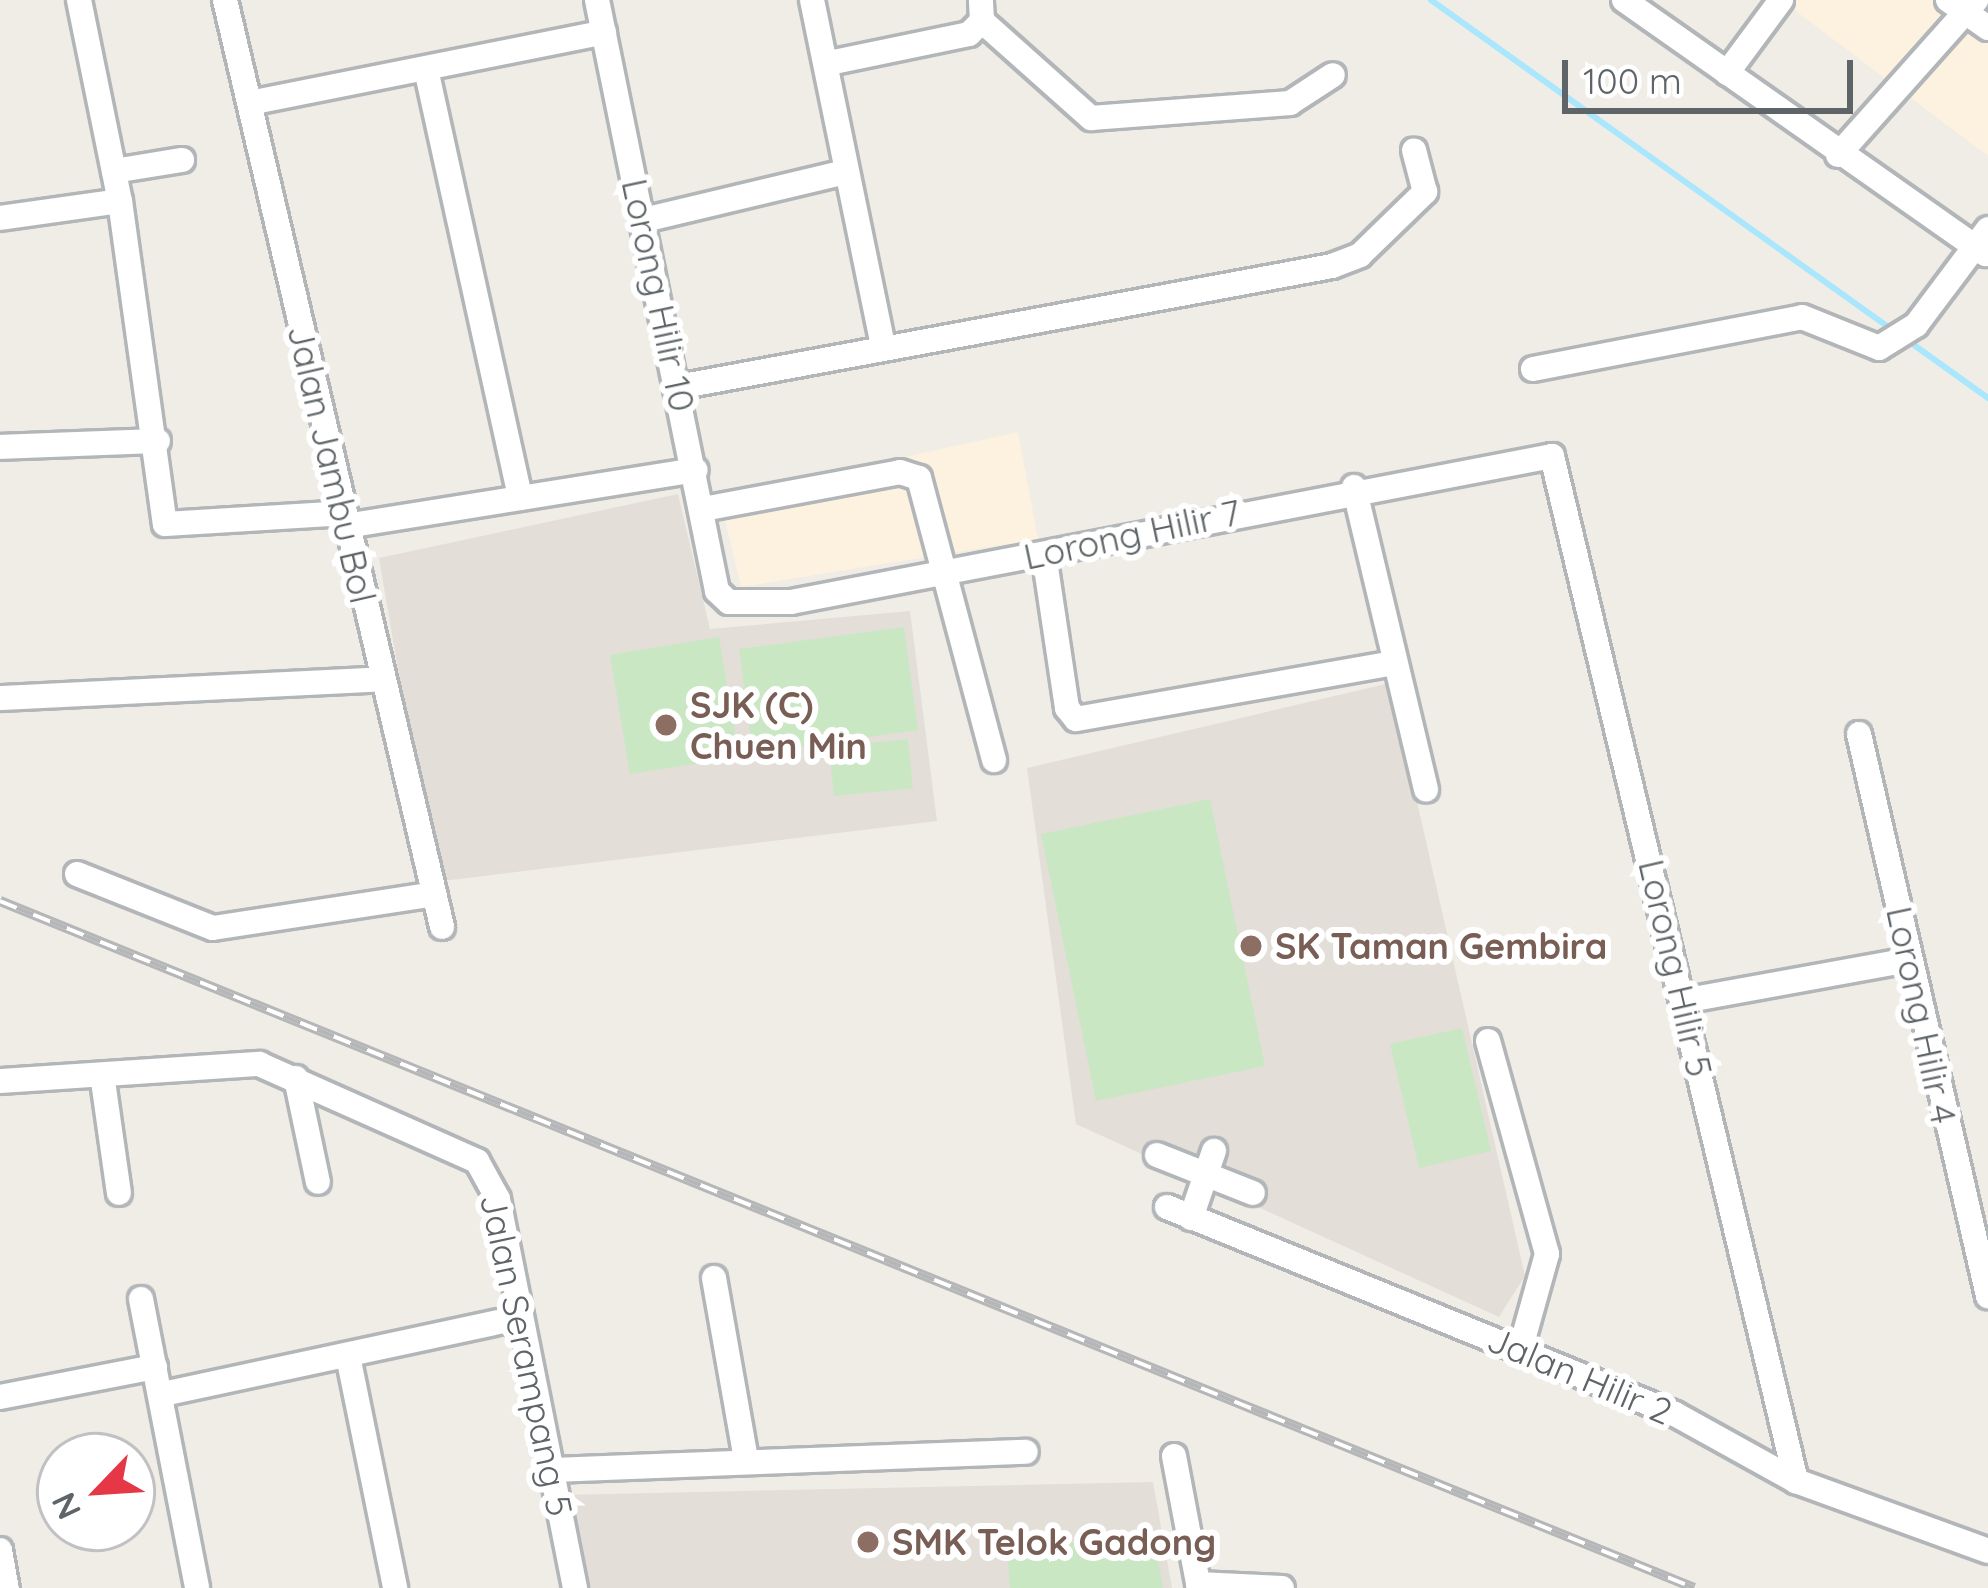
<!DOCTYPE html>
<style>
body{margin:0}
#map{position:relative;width:1988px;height:1588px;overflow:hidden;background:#f0ede7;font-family:Quicksand,sans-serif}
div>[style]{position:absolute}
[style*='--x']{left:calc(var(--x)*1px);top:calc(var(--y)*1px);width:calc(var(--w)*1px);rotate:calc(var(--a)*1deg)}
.commercial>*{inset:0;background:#fdf1df}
.education>*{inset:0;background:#e3ded8}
.green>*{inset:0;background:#cae7c4}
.stream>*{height:6px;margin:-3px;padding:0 3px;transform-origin:3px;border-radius:3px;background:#aae7fd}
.roads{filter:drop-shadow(3px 0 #b2b6b9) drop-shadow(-3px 0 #b2b6b9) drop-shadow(0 3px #b2b6b9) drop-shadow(0 -3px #b2b6b9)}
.minor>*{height:24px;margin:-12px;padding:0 12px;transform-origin:12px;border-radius:12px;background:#fff}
.rail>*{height:10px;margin-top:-5px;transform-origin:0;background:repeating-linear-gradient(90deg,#fff 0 18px,#b5b6b7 0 36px);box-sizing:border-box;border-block:3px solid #b5b6b7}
.dots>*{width:33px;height:33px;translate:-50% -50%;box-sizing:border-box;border:6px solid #fff;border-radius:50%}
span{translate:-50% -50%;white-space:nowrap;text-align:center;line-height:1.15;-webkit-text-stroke:12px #fff;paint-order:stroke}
.street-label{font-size:36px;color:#5e6467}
.education-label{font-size:36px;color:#785e54;font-weight:700}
.left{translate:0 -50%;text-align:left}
.north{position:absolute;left:36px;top:1432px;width:120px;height:120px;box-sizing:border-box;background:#fff;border:3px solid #bfc1c2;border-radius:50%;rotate:245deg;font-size:33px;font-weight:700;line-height:48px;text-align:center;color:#5e6467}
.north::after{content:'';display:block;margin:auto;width:42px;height:54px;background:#e63747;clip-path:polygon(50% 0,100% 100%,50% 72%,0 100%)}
.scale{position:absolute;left:1562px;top:60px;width:291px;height:54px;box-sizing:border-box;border:6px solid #5e6467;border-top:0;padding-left:15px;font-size:36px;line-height:42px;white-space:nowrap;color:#5e6467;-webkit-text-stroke:9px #fff;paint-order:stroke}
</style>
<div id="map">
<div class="commercial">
<div style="clip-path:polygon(1781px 0,1948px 0,1988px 28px,1988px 156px)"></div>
<div style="clip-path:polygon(1018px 432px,1038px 539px,741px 587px,720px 498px)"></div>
</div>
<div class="education">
<div style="clip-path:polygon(678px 494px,710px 629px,910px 611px,937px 821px,434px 882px,379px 558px)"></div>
<div style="clip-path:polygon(1390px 683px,1525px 1276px,1499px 1317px,1076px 1124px,1027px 768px)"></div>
<div style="clip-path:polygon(1153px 1482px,1172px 1588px,581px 1588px,563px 1495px)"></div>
</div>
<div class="green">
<div style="clip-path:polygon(904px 627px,918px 730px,770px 751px,767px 736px,751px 738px,739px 649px)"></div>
<div style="clip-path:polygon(719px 637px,739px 757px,630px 774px,610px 655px)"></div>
<div style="clip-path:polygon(908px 739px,913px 788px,834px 796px,829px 747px)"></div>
<div style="clip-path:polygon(1210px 799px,1265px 1066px,1096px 1101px,1041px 834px)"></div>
<div style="clip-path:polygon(1462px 1028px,1491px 1151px,1419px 1168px,1390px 1044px)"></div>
<div style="clip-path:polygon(1154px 1537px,1163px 1588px,1010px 1588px,1007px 1548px)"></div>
</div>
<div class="stream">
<div style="--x:1431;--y:0;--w:566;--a:35.57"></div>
<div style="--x:1907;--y:340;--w:100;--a:35.6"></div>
</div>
<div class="roads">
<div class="minor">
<div style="--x:79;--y:0;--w:205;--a:78.5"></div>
<div style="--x:120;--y:201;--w:326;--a:82.1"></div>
<div style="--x:165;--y:524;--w:178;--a:-3.5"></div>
<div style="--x:225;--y:0;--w:952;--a:76.82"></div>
<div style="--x:597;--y:0;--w:603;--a:78.52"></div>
<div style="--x:717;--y:591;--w:16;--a:43"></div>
<div style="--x:729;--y:602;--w:62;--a:0"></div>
<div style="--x:791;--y:602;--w:775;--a:-10.86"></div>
<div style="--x:1552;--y:456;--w:1054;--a:76.61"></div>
<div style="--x:812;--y:0;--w:349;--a:78.4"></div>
<div style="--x:1624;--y:0;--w:442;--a:35.1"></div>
<div style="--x:1948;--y:0;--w:49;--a:35"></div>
<div style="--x:982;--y:21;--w:146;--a:41.7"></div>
<div style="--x:1091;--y:118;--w:200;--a:-4.3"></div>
<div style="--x:1290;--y:103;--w:51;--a:-33.1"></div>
<div style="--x:829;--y:63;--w:143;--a:-11.7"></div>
<div style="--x:969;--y:34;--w:18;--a:-45"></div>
<div style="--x:982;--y:21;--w:21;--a:-93"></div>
<div style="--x:426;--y:69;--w:439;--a:77.6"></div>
<div style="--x:1727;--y:73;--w:91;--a:-53.5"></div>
<div style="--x:250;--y:103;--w:361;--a:-11.3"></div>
<div style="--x:1838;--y:155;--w:208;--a:-48.3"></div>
<div style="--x:114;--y:171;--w:69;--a:-9.2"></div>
<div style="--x:0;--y:218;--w:121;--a:-8.1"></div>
<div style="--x:644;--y:220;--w:208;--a:-13.4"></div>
<div style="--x:1533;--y:369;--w:274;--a:-10.9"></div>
<div style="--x:1802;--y:317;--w:83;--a:21.9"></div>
<div style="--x:1879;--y:348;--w:44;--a:-31.9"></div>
<div style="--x:1916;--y:325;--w:120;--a:-53.1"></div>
<div style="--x:678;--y:387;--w:665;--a:-10.48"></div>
<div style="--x:1332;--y:266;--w:30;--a:-21"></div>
<div style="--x:1360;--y:255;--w:91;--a:-44.1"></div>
<div style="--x:1425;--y:192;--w:43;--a:-104.7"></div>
<div style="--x:0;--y:447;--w:158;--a:-2.2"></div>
<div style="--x:1354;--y:487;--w:311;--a:76.6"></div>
<div style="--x:703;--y:509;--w:200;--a:-10.6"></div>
<div style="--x:900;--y:472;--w:20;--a:18"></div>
<div style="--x:919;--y:478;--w:292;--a:75.1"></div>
<div style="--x:346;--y:526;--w:354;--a:-9.1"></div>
<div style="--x:1044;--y:554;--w:156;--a:81.5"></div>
<div style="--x:1067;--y:708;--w:14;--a:51"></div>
<div style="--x:1076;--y:719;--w:323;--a:-10"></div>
<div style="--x:0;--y:698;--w:382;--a:-2.8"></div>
<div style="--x:1859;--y:734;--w:577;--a:77.07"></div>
<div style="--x:77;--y:874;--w:146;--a:21.7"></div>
<div style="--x:213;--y:928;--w:224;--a:-8.7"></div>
<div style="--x:1683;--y:1001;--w:230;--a:-10.3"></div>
<div style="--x:1488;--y:1041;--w:221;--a:74.5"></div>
<div style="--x:1547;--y:1254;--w:101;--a:105.6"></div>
<div style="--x:296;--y:1078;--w:106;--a:78.1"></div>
<div style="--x:0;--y:1081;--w:260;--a:-3.8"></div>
<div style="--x:259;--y:1064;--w:239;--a:24"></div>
<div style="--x:477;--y:1161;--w:43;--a:61.1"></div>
<div style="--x:498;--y:1199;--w:397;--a:78.8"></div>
<div style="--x:103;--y:1081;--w:113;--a:81.9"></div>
<div style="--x:1157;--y:1155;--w:103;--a:21.6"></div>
<div style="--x:1167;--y:1207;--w:549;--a:22.17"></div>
<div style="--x:1675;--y:1414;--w:138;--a:29"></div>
<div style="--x:1796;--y:1481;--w:204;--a:20"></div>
<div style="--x:1191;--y:1218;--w:71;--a:-71.1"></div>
<div style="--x:714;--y:1278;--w:185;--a:80"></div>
<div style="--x:141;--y:1299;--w:294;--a:79"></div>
<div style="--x:348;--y:1356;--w:237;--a:78.5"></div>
<div style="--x:163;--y:1394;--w:364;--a:-12.1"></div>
<div style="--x:0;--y:1397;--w:158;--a:-11"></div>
<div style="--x:1174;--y:1456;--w:134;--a:79.3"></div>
<div style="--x:552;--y:1470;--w:474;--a:-2.2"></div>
<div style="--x:0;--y:1550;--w:39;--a:80"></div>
<div style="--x:1198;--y:1584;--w:84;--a:2.7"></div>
</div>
</div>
<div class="rail">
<div style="--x:0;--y:901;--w:1828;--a:22.07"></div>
</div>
<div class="dots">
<div style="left:666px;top:725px;background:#8d6e63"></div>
<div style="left:1251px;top:946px;background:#8d6e63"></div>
<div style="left:868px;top:1542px;background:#8d6e63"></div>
</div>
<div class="street-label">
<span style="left:659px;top:295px;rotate:78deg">Lorong Hilir 10</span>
<span style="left:332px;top:464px;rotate:77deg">Jalan Jambu Bol</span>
<span style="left:1132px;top:534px;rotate:-12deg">Lorong Hilir 7</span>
<span style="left:1676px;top:968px;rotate:77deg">Lorong Hilir 5</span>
<span style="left:1922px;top:1015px;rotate:78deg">Lorong Hilir 4</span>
<span style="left:527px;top:1355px;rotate:78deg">Jalan Serampang 5</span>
<span style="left:1580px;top:1375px;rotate:23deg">Jalan Hilir 2</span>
</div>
<div class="education-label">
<span class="left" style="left:690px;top:725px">SJK (C)<br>Chuen Min</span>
<span class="left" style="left:1275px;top:946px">SK Taman Gembira</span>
<span class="left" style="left:892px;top:1542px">SMK Telok Gadong</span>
</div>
<div class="north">N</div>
<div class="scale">100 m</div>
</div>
